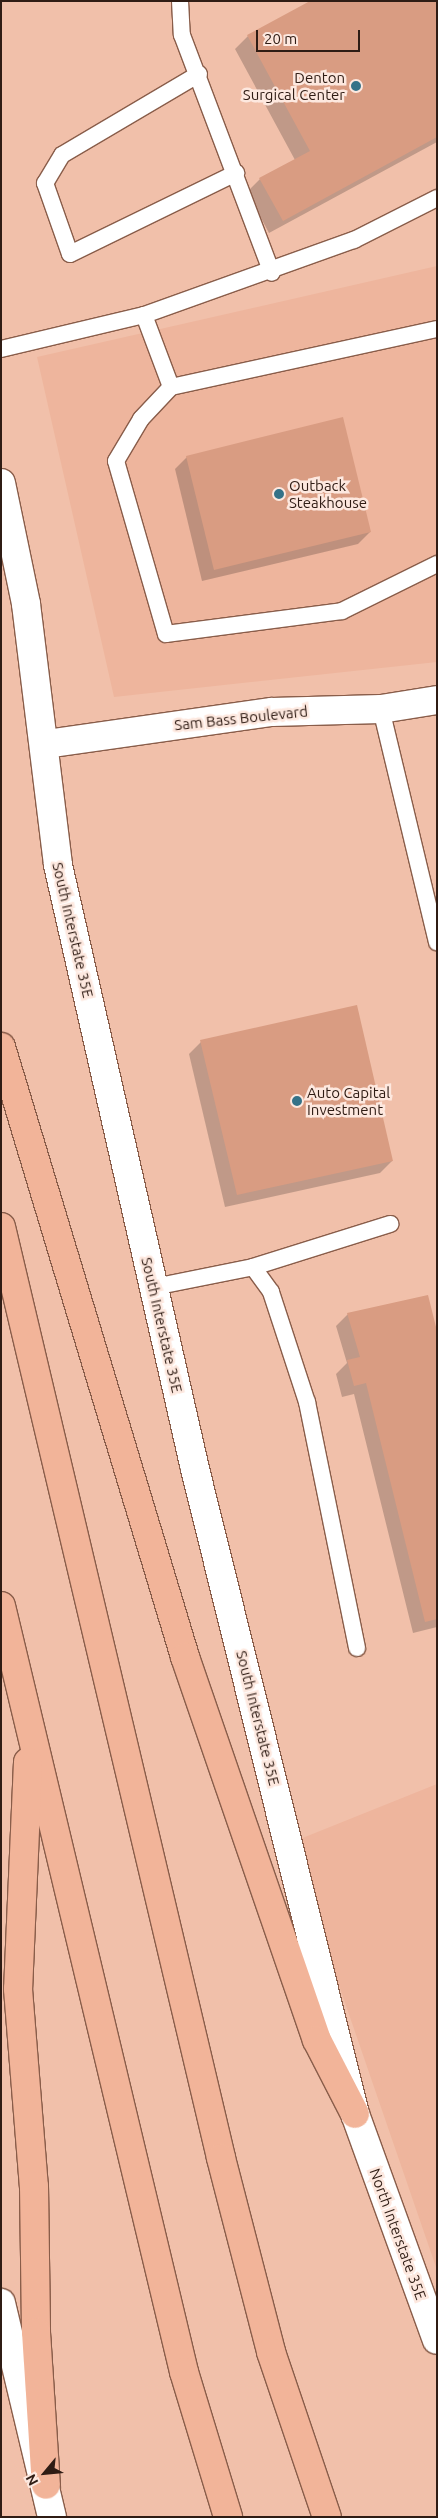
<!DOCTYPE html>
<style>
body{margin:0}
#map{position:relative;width:438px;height:2518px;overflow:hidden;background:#f1c0aa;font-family:Ubuntu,sans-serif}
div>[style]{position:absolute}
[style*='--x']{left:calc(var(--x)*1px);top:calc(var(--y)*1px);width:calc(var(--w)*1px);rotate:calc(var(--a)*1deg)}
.built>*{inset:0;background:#eeb59d}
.shadow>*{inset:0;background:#0003}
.building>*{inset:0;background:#d99c82}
.roads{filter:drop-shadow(1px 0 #895d4a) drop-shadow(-1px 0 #895d4a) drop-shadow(0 1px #895d4a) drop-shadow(0 -1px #895d4a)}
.lane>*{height:16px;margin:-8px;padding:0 8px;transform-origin:8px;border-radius:8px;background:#fff}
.street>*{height:28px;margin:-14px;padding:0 14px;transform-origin:14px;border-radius:14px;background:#fff}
.secondary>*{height:28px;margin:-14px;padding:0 14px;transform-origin:14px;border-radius:14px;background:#fff}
.highway>*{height:28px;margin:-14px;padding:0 14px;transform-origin:14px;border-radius:14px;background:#f2b499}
.dots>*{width:14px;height:14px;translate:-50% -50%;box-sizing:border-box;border:2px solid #fde8df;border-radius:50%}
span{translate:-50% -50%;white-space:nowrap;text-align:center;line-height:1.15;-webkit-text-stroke:5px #fde8df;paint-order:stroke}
.poi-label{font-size:15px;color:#2f1c14}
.right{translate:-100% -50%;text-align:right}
.left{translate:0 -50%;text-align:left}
.street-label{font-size:15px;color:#2f1c14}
.frame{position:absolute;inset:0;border:2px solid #2f1c14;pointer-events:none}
.north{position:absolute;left:20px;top:2448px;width:50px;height:50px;-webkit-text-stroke:4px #fde8df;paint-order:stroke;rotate:242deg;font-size:14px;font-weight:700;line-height:20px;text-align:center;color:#2f1c14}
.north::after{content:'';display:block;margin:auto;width:18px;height:22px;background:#2f1c14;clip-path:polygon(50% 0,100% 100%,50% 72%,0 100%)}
.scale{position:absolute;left:256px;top:30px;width:104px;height:22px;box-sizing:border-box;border:2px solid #2f1c14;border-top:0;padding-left:6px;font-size:15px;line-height:18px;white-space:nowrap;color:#2f1c14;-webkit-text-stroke:4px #fde8df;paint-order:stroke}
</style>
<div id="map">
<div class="built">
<div style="clip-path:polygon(437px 266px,437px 662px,114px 697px,37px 357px)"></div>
<div style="clip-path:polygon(437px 1784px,437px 2270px,290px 1843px)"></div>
</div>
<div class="shadow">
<div style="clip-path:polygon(437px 1px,437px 142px,269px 233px,247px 192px,260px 179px,295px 160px,235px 49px,248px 36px)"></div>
<div style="clip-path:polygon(187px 457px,370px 532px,358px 544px,202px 581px,175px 469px)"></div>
<div style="clip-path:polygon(201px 1042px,392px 1161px,380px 1173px,225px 1207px,189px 1054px)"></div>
<div style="clip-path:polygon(348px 1314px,437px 1336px,437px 1627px,413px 1633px,354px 1394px,342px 1397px,336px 1374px,347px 1363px,336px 1326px)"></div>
</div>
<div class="building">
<div style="clip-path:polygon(310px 1px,437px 1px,437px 137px,283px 221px,259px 178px,310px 151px,247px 35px)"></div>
<div style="clip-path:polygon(343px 417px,371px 532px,214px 570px,186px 456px)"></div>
<div style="clip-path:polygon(357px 1005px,393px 1161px,237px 1195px,200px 1040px)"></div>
<div style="clip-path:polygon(428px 1295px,437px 1331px,437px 1619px,425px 1622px,366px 1383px,354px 1386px,347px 1360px,360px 1357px,347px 1313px)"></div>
</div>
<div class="roads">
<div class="lane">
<div style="--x:180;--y:1;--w:34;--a:87"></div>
<div style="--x:182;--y:35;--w:254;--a:69.3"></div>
<div style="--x:199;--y:74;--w:159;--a:149.4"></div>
<div style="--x:62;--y:155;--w:33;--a:121"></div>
<div style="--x:45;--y:183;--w:75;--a:70.6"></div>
<div style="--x:70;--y:254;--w:185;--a:-26"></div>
<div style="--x:144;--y:315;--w:223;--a:-19.7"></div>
<div style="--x:354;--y:240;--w:93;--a:-26.8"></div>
<div style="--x:1;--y:349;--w:147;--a:-13.4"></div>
<div style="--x:144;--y:315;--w:77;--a:69.4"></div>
<div style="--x:171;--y:387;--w:272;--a:-12.3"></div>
<div style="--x:171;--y:387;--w:44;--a:133.2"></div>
<div style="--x:141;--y:419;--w:49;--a:120.8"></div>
<div style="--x:116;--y:461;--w:180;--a:73.9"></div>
<div style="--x:166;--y:634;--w:177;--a:-7.4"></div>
<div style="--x:342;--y:611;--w:106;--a:-26.3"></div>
<div style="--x:381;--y:709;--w:240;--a:76.5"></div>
<div style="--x:253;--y:1267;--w:144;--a:-17.4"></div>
<div style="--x:154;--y:1287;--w:101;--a:-11.4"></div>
<div style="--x:253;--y:1267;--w:31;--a:54"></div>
<div style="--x:271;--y:1292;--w:116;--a:71.9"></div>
<div style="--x:307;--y:1402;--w:251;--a:78.5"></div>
</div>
<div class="street">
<div style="--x:46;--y:744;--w:228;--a:-8.1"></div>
<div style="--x:272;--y:712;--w:109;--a:-1.6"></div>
<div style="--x:381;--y:709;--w:57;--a:-9.1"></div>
</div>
<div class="secondary">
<div style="--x:1;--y:483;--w:124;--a:78.3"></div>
<div style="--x:26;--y:604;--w:263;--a:83"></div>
<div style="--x:58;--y:865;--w:619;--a:77.22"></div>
<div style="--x:195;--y:1469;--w:665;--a:76.07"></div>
<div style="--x:355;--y:2114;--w:240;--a:70.1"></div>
<div style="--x:1;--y:2303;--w:220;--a:76.6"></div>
</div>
<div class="highway">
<div style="--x:1;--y:1047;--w:637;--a:73.21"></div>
<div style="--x:185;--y:1657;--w:405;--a:71"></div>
<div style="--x:317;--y:2040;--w:83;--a:62.8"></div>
<div style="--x:1;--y:1227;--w:957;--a:76.7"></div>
<div style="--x:221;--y:2158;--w:200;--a:75.5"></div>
<div style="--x:271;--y:2352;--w:174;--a:71.3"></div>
<div style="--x:1;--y:1606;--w:788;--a:76.56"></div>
<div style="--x:184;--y:2372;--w:152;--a:73.1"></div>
<div style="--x:28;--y:1762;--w:227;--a:92.5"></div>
<div style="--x:18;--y:1989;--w:198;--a:85.4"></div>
<div style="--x:34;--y:2186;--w:146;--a:89.2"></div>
<div style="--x:36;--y:2332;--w:153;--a:86.3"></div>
</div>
</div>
<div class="dots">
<div style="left:356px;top:86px;background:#357288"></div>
<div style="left:279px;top:494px;background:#357288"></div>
<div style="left:297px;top:1101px;background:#357288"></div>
</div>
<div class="poi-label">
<span class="right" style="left:345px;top:86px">Denton<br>Surgical Center</span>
<span class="left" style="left:289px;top:494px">Outback<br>Steakhouse</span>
<span class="left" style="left:307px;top:1101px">Auto Capital<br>Investment</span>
</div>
<div class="street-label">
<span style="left:241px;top:718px;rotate:-6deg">Sam Bass Boulevard</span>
<span style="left:73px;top:930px;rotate:77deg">South Interstate 35E</span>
<span style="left:162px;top:1325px;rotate:77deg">South Interstate 35E</span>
<span style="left:258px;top:1718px;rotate:76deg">South Interstate 35E</span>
<span style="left:398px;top:2234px;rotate:70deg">North Interstate 35E</span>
</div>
<div class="frame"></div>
<div class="north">N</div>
<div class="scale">20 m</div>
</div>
